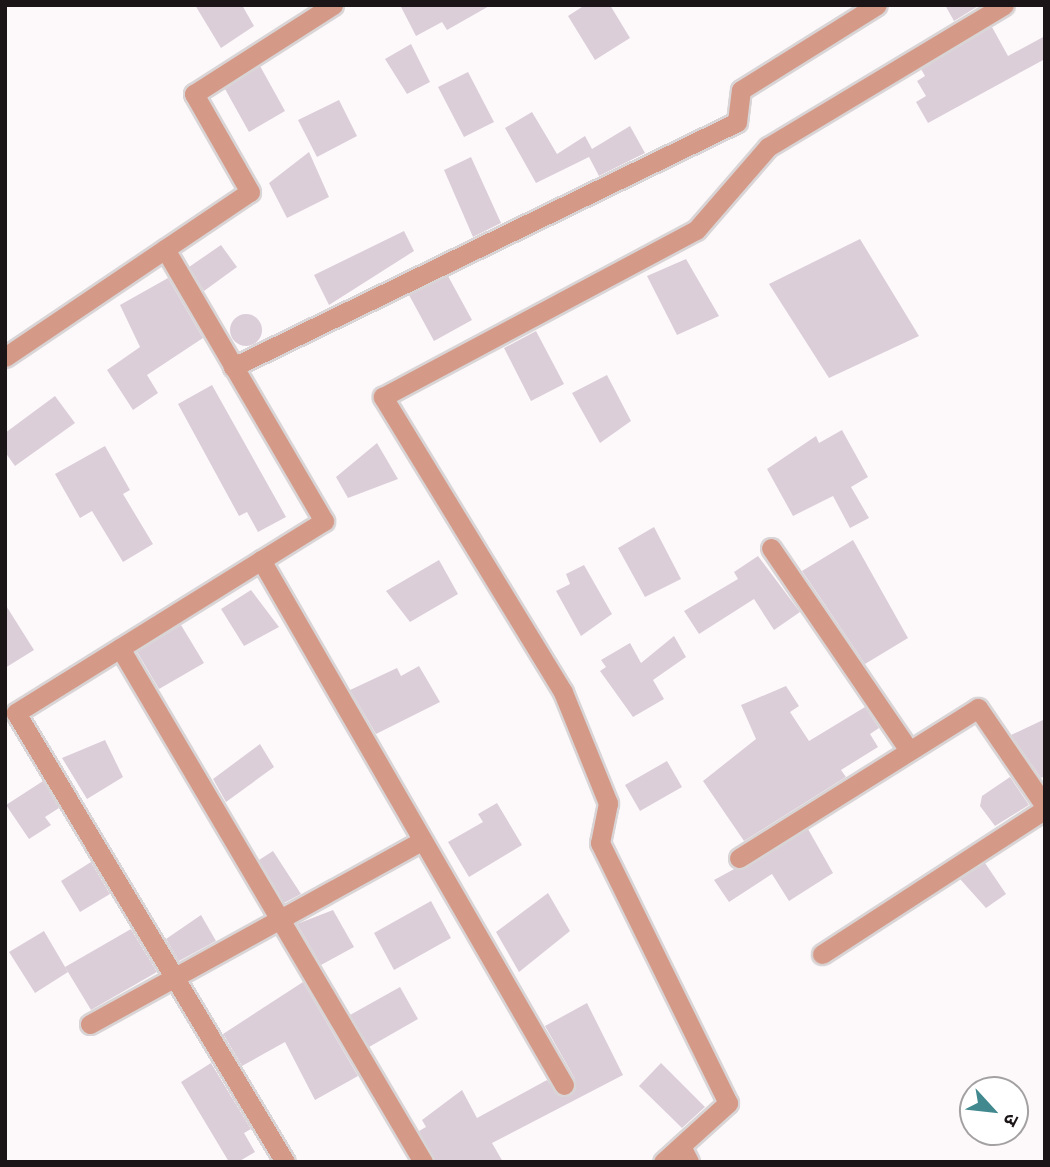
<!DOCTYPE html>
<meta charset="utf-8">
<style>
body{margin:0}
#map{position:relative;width:1050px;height:1167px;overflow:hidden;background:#fdf9fa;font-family:Arial,"Noto Sans Devanagari",sans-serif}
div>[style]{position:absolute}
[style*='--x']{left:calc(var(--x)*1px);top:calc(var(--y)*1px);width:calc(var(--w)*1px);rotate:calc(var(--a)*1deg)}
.building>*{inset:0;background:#dbced9}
.round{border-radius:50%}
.roads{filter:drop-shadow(2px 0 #d9d5d6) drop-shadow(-2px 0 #d9d5d6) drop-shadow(0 2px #d9d5d6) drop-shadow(0 -2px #d9d5d6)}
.minor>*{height:19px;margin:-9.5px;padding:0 9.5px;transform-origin:9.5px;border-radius:9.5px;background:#d59988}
span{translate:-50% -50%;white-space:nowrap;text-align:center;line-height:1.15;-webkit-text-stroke:6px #fff;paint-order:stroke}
.frame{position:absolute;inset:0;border:7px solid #1c1517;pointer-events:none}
.north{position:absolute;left:959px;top:1076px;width:70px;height:70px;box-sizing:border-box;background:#fff;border:2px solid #a4a1a2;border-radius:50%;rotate:117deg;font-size:19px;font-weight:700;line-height:28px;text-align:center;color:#1c1517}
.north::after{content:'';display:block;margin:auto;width:24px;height:32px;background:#41898e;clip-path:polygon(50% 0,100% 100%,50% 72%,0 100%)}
</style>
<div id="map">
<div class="building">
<div style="clip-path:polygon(195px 5px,242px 5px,254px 26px,221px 48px)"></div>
<div style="clip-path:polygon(400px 5px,491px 5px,447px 30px,442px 22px,416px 36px)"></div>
<div style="clip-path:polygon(585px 5px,610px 5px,630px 38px,595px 60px,568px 16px)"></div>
<div style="clip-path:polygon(945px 5px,980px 5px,954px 21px)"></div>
<div style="clip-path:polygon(992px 27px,1008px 56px,1045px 36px,1045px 59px,928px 123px,916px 102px,926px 96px,917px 81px,925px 76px,921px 69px)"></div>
<div style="clip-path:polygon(411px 44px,430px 82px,407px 94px,385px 59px)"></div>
<div style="clip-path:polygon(260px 66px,285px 111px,249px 132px,225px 89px)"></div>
<div style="clip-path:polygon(468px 72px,494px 122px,464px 137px,438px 87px)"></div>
<div style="clip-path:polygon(339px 100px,357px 136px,317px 157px,298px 120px)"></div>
<div style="clip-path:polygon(532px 112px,557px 154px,585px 136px,592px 149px,630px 126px,645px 153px,599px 176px,589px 157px,536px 183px,505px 128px)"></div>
<div style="clip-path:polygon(309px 152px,329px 197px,287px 218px,269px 183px)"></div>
<div style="clip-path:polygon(471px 157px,501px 223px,473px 237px,444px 170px)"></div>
<div style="clip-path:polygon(404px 231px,414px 251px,329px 305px,314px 275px)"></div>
<div style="clip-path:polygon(860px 239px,919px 336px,829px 378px,769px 284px)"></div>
<div style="clip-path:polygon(221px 245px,237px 267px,204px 291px,189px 267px)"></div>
<div style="clip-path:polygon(686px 259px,719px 316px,677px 335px,647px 276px)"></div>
<div style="clip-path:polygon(448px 276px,472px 320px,434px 341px,409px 295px)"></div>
<div style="clip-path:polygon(168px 278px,203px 338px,147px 375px,158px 393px,133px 410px,107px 370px,140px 347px,120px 305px)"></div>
<div class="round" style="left:230px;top:314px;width:32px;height:32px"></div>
<div style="clip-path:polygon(536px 331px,564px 384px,531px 401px,504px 348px)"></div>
<div style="clip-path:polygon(607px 375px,631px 421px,600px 443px,572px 393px)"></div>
<div style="clip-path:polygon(212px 385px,286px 517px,258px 532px,247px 512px,239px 516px,178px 404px)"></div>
<div style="clip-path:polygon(55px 396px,75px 423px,15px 466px,5px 452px,5px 433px)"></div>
<div style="clip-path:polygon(842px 430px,868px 477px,851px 487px,869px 518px,850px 528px,833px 496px,793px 516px,767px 469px,816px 436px,819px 443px)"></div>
<div style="clip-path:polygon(377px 443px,398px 479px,348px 498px,336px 477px)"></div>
<div style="clip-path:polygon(105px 446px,130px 490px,123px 494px,153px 544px,123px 562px,92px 511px,80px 518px,55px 474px)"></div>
<div style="clip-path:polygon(654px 527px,681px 579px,645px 597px,618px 548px)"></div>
<div style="clip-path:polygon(853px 540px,908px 638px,865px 664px,802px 571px)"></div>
<div style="clip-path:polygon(758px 556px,800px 612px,774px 630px,754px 599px,699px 634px,684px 611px,738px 579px,734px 572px)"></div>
<div style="clip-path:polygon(439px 560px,458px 594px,410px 622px,386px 591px)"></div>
<div style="clip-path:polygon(584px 565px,612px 614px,581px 636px,556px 591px,570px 584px,566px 574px)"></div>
<div style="clip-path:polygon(251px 590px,279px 627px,244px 646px,221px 609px)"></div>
<div style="clip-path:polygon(5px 604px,34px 650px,5px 668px)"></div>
<div style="clip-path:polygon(181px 625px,204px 663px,159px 689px,137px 652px)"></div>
<div style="clip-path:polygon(674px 636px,686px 657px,653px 680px,664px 699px,633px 717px,600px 671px,606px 667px,601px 660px,630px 643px,641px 663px)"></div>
<div style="clip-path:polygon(419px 666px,440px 702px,376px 734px,350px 690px,397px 668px,401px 676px)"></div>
<div style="clip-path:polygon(786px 686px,799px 706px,790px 712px,809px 741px,865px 707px,879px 728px,870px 734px,878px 747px,841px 770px,846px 777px,744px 841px,703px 781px,756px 739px,741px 705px)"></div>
<div style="clip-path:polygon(1045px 719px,1045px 776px,1041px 778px,1011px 735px)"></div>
<div style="clip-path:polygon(105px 740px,123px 777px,87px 799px,62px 758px)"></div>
<div style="clip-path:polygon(260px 744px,274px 767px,226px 802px,213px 779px)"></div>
<div style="clip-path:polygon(667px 761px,682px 787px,640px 811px,625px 785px)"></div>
<div style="clip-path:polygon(1010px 777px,1029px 805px,995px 826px,980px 806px,982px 796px)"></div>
<div style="clip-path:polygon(43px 781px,59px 808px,45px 817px,51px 825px,29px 839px,6px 805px)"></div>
<div style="clip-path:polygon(497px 803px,522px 845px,469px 877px,448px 842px,483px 822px,478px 814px)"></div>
<div style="clip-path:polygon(808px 829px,833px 873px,789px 901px,772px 874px,729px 902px,714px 880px)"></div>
<div style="clip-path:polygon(273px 851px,301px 894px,284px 903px,259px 860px)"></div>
<div style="clip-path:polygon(91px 862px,110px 894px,80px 912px,61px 881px)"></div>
<div style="clip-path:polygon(985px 863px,1006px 894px,986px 908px,960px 879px)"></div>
<div style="clip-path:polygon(548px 893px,570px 931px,519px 972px,496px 932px)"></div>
<div style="clip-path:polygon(431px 901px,451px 938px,394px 970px,374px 933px)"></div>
<div style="clip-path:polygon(333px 910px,354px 947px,321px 965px,297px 924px)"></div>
<div style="clip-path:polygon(201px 915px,216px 941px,179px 961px,166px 939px)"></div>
<div style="clip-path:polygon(131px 929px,157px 972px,91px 1010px,65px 967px)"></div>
<div style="clip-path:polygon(44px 931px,68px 972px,35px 993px,9px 952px)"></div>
<div style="clip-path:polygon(303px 982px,358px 1076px,315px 1100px,285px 1042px,242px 1066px,223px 1034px)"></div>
<div style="clip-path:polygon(400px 987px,418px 1019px,369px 1047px,350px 1015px)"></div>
<div style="clip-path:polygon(587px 1003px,623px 1075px,492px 1143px,503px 1162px,435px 1162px,419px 1131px,426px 1127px,422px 1120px,462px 1090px,477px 1118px,547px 1080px,559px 1096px,574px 1092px,575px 1079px,545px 1026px)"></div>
<div style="clip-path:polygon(211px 1063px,251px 1129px,244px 1133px,255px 1152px,238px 1162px,229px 1162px,181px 1082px)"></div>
<div style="clip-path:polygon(661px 1063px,705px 1107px,682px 1128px,639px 1086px)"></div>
</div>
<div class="roads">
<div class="minor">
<div style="--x:165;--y:249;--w:315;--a:59.7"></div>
<div style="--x:324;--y:521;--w:363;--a:148.1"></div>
<div style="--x:16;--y:713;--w:523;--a:59.07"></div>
<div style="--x:5;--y:357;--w:295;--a:-34"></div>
<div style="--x:250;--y:192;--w:113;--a:-119.7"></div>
<div style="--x:194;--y:94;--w:165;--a:-32.6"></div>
<div style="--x:233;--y:367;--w:560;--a:-25.92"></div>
<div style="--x:737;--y:122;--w:32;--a:-83"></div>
<div style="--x:741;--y:90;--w:160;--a:-32"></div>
<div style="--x:771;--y:548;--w:241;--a:55.7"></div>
<div style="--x:261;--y:560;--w:606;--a:60.01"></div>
<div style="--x:120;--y:648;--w:597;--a:59.48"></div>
<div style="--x:739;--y:858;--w:282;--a:-32.1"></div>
<div style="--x:978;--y:708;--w:119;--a:55.6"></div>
<div style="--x:822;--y:954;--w:266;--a:-33"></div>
<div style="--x:90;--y:1024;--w:377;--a:-28.9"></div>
<div style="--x:681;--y:1146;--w:18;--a:63"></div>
<div style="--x:663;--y:1162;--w:88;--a:-42.2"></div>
<div style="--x:728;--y:1103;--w:290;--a:-116.2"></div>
<div style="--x:600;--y:843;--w:41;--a:-78.7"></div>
<div style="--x:608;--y:803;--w:120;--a:-112.1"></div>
<div style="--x:563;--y:692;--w:346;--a:-121.4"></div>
<div style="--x:383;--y:397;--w:355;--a:-28.1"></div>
<div style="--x:696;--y:230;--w:110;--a:-49.1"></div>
<div style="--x:768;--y:147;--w:275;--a:-31"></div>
</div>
</div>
<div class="frame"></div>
<div class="north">उ</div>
</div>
